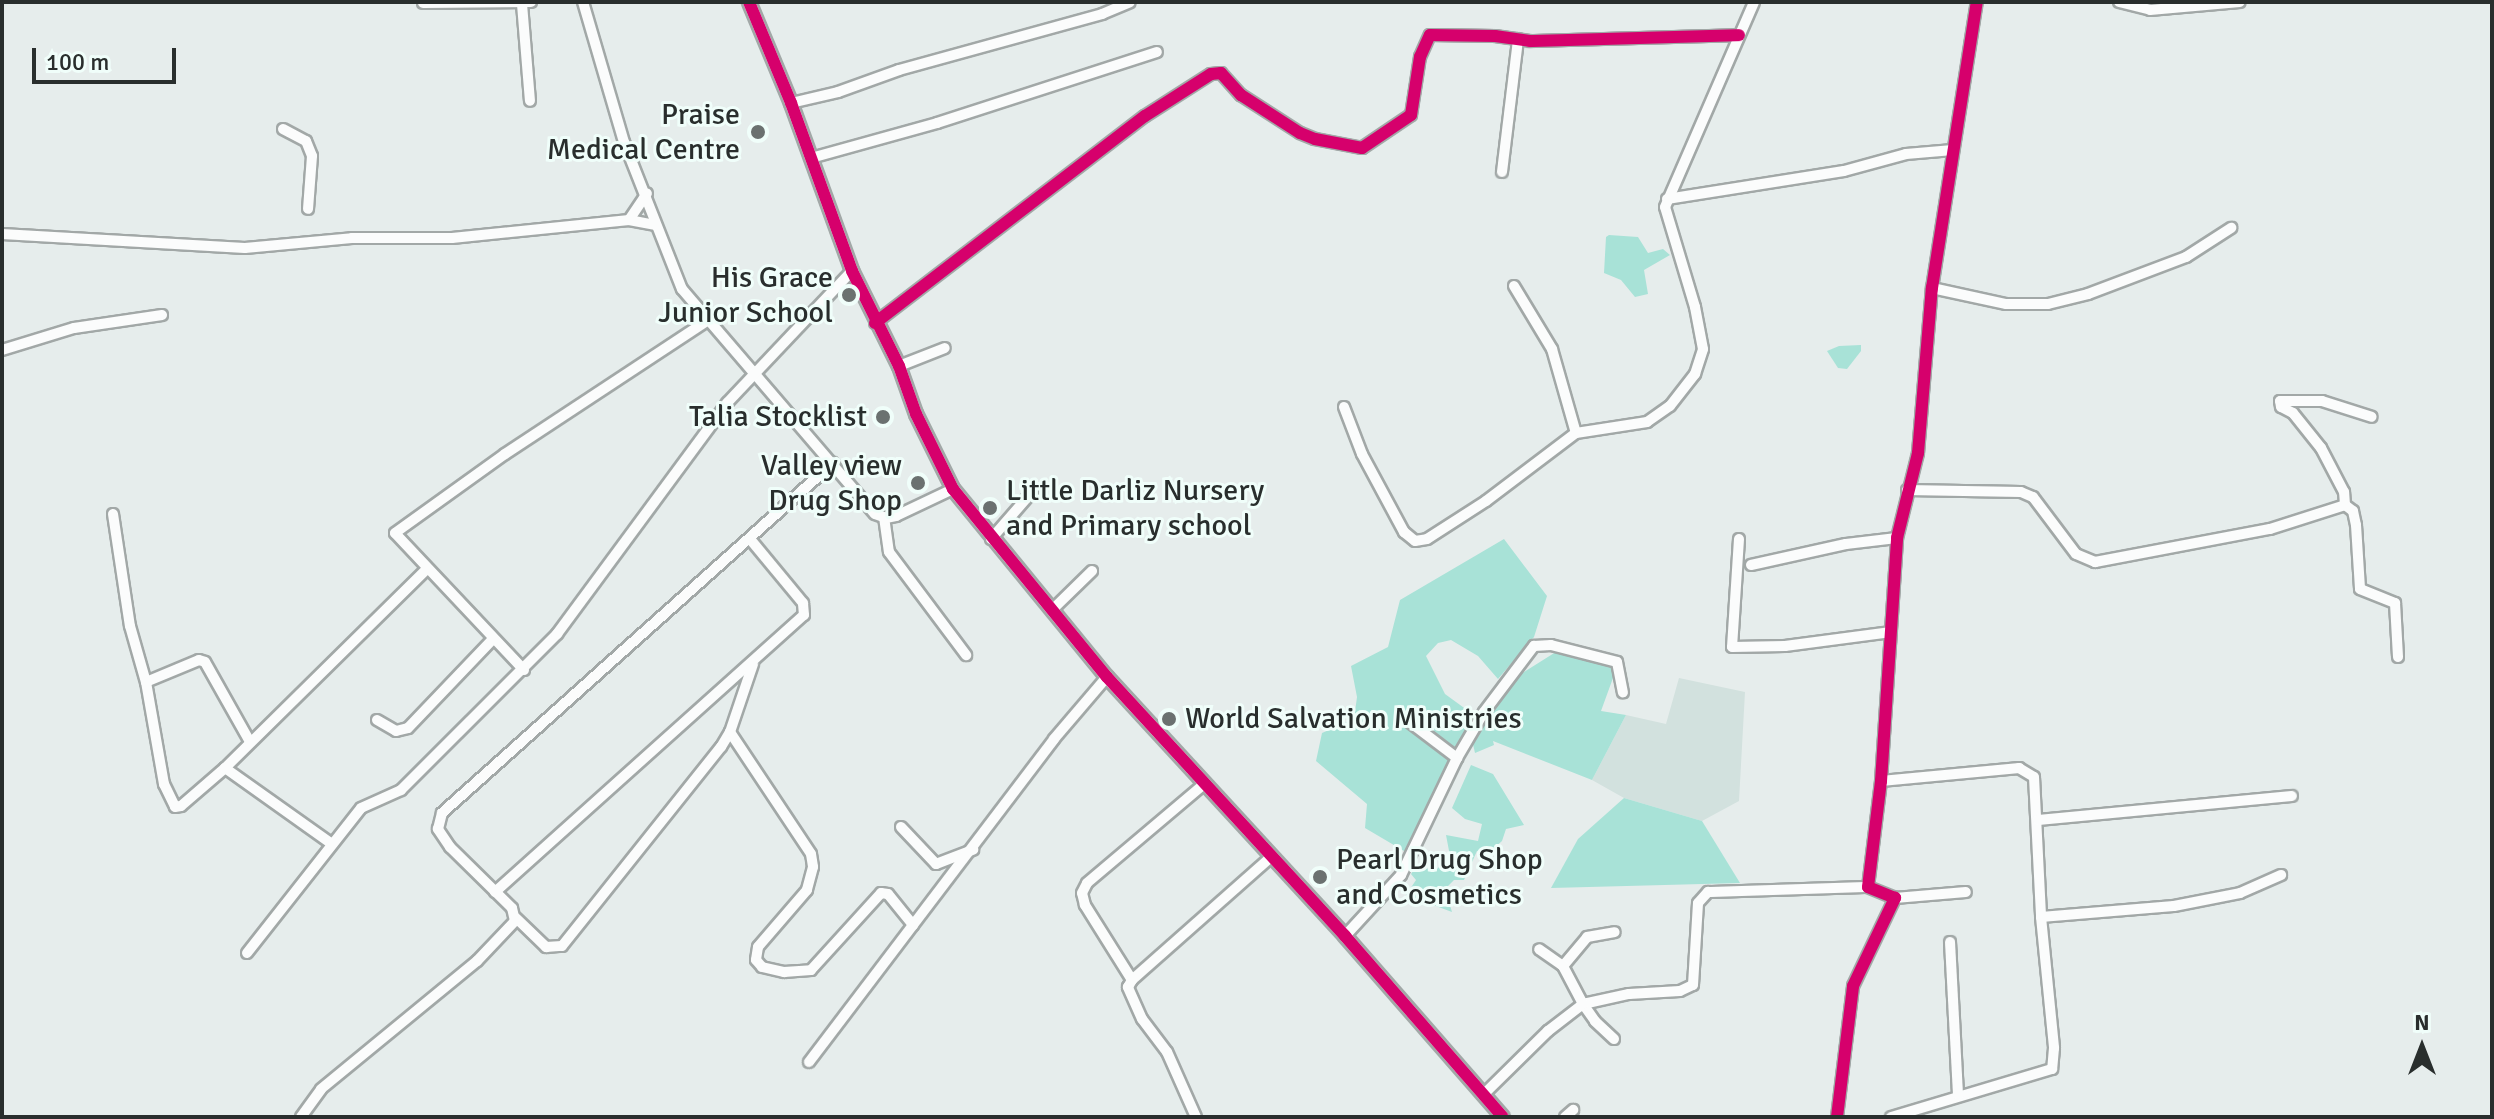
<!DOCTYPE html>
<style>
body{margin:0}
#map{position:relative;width:2494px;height:1119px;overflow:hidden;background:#e6edec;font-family:Signika,sans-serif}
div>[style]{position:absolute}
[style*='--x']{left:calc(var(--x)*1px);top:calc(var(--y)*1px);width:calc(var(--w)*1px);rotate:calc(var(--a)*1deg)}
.built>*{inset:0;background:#d2e1de}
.green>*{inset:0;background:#a8e2d7}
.roads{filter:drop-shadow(2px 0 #a2a8a7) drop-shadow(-2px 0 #a2a8a7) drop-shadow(0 2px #a2a8a7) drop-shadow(0 -2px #a2a8a7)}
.minor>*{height:10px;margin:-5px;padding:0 5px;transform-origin:5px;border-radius:5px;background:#fbfcfc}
.tertiary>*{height:12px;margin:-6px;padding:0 6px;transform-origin:6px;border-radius:6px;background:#fbfcfc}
.cycleway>*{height:12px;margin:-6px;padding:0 6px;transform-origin:6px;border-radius:6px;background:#d6006c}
.dots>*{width:22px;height:22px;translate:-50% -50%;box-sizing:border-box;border:4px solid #f0fefa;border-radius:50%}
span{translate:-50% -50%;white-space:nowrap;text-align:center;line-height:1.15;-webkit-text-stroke:6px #f0fefa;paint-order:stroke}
.poi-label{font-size:30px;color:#292e2d}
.right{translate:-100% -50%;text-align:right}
.left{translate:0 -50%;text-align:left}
.frame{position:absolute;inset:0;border:4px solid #292e2d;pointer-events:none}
.north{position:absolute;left:2382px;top:1007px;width:80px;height:80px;-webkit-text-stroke:6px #f0fefa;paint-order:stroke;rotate:0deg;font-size:22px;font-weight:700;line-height:32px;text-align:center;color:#292e2d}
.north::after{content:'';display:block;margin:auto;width:28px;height:36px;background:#292e2d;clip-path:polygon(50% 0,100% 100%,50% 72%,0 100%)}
.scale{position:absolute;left:32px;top:48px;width:144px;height:36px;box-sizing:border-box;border:4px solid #292e2d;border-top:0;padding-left:10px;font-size:24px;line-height:28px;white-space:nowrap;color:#292e2d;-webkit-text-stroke:6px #f0fefa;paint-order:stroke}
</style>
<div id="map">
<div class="built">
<div style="clip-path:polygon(1679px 678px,1745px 692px,1739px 801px,1702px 821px,1624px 798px,1592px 780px,1626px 715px,1666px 724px)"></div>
</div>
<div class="green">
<div style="clip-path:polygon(1609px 235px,1638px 237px,1648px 253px,1663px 249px,1670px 255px,1644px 270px,1648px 294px,1635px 297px,1621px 280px,1604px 273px,1606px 237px)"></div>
<div style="clip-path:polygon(1861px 345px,1861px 351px,1847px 369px,1838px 368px,1827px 351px,1839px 346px)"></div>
<div style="clip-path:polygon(1504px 539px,1547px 596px,1534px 637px,1498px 679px,1478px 656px,1451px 640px,1438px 643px,1426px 656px,1445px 694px,1478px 718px,1414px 845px,1404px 851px,1365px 828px,1367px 804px,1316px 761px,1322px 733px,1354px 719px,1357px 697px,1351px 666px,1388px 647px,1400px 600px)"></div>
<div style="clip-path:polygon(1559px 650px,1617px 667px,1601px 711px,1626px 715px,1592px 780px,1493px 741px,1494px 745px,1475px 753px,1472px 740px,1513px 679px)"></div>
<div style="clip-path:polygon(1471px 765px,1493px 774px,1524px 825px,1506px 829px,1502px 841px,1492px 850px,1477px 851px,1464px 880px,1454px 880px,1445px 889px,1452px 912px,1406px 895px,1416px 880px,1411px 874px,1415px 868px,1437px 869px,1450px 856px,1446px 835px,1478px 841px,1482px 824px,1465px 819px,1452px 808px)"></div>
<div style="clip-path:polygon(1624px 798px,1702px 821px,1740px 883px,1551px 888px,1578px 839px)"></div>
</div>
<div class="roads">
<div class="minor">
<div style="--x:583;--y:2;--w:146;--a:73.7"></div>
<div style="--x:624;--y:142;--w:158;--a:68.5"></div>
<div style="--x:682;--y:289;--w:296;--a:49.4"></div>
<div style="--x:875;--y:514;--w:12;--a:20"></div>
<div style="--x:886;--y:518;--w:10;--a:-11"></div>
<div style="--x:896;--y:516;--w:63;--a:-25.3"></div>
<div style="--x:2119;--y:2;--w:32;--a:14"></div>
<div style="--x:2150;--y:10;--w:90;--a:-5.1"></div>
<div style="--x:423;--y:3;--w:108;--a:-0.5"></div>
<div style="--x:522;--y:4;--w:97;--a:85.3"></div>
<div style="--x:791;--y:103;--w:48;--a:-13.2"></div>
<div style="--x:838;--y:92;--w:65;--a:-19.8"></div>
<div style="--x:899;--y:70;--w:211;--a:-15.4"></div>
<div style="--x:1102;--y:14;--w:30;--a:-23"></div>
<div style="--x:283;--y:129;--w:26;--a:28"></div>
<div style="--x:306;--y:141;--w:16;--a:68"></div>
<div style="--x:312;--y:156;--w:53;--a:94.3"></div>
<div style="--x:811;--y:158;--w:131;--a:-15.5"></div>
<div style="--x:937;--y:123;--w:231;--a:-17.9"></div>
<div style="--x:1502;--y:172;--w:134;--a:-83.1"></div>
<div style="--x:1667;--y:199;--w:179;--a:-9"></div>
<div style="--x:1844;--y:171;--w:64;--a:-15.3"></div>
<div style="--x:1906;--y:154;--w:47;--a:-4.9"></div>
<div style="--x:629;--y:220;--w:32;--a:-56"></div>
<div style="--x:2;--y:234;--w:243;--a:3.3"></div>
<div style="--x:245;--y:248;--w:107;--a:-5.3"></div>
<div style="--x:352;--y:238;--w:100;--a:0"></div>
<div style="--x:452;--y:238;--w:178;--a:-5.8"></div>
<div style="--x:629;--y:220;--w:26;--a:11"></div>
<div style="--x:1514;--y:286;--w:74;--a:58.9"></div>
<div style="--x:1552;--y:349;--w:87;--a:74.1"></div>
<div style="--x:1576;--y:433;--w:72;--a:-8.8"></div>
<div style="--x:1647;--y:422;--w:28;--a:-35"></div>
<div style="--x:1670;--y:406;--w:41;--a:-52"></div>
<div style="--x:1695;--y:374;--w:26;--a:-72"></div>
<div style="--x:1703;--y:349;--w:43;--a:-100.8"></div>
<div style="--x:1695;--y:307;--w:104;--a:-106.7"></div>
<div style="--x:1665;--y:207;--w:223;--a:-66.5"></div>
<div style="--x:1932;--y:288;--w:76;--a:12.2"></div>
<div style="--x:2006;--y:304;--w:42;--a:0"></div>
<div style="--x:2048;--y:304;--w:41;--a:-14"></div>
<div style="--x:2088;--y:294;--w:105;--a:-20.7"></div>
<div style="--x:2186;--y:257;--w:54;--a:-32.8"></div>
<div style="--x:875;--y:323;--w:340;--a:-37.5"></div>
<div style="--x:1145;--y:116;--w:78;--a:-32.5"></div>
<div style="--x:1211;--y:74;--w:10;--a:-6"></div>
<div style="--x:1221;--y:73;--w:30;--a:48"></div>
<div style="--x:1241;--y:95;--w:70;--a:32.8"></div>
<div style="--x:1300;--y:133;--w:16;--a:22"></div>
<div style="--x:1315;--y:139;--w:48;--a:10.8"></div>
<div style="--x:1362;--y:148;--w:59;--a:-34"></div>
<div style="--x:1411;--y:115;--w:59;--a:-81.2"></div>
<div style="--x:1420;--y:57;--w:24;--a:-66"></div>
<div style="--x:1430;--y:35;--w:65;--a:0.9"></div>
<div style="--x:1495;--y:36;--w:35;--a:8"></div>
<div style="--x:1530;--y:41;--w:209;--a:-1.6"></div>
<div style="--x:2;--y:350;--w:75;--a:-17"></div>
<div style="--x:74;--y:328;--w:89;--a:-8.4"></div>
<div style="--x:899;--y:366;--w:49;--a:-21.4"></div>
<div style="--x:1344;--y:407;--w:50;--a:69"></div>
<div style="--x:1362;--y:454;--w:89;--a:61.7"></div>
<div style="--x:1404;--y:532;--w:14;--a:39"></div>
<div style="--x:1415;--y:541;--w:12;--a:-9"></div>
<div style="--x:1427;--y:539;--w:70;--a:-32.8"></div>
<div style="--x:1486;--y:501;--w:113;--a:-37.1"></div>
<div style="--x:1907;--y:490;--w:114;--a:1"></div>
<div style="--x:2021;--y:492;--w:13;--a:23"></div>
<div style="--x:2033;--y:497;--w:71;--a:53"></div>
<div style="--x:2076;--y:554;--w:21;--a:23"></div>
<div style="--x:2095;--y:562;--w:178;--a:-10.7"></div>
<div style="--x:2270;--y:529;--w:79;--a:-17.7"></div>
<div style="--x:2345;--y:505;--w:13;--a:-94"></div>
<div style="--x:2344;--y:492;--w:50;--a:-117.6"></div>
<div style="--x:2321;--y:448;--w:45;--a:-128.7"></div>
<div style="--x:2293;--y:413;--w:13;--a:-153"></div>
<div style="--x:2281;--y:407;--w:6;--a:-99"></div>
<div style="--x:2280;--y:401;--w:42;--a:0"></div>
<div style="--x:2322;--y:401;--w:52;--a:17.7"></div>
<div style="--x:2345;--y:505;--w:10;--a:37"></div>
<div style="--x:2353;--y:511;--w:14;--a:78"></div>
<div style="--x:2356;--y:525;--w:64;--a:86.4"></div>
<div style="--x:2360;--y:589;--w:38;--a:22"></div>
<div style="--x:2395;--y:603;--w:54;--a:86.8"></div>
<div style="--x:113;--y:514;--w:113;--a:81.4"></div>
<div style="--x:130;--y:626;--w:58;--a:74.1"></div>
<div style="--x:146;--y:682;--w:104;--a:80"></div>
<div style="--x:164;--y:784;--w:25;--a:64"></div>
<div style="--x:175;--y:807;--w:6;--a:-9"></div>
<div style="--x:181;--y:806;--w:58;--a:-40.8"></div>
<div style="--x:225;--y:768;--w:284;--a:-44.6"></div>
<div style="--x:884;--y:517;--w:35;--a:82"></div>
<div style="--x:889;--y:552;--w:129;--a:53.2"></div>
<div style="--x:991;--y:539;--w:62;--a:-48.9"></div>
<div style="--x:1739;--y:539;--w:108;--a:93.7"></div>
<div style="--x:1732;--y:647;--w:53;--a:-1.1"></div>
<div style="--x:1785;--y:646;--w:107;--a:-7.5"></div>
<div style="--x:1751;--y:565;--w:97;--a:-12.5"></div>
<div style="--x:1846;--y:544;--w:51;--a:-6.7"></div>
<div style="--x:1052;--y:610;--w:56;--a:-44.3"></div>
<div style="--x:524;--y:670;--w:188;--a:-133.3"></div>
<div style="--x:395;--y:533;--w:135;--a:-35.7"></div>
<div style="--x:505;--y:454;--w:243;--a:-33.4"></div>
<div style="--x:146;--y:682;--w:57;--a:-22.5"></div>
<div style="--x:199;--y:660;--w:6;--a:18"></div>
<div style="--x:205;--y:662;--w:92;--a:60.6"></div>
<div style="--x:377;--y:720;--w:22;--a:30"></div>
<div style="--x:396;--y:731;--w:12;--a:-14"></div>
<div style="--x:408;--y:728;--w:123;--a:-46.3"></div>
<div style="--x:1407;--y:720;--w:63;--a:37.2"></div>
<div style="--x:730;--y:732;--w:146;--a:56.4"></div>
<div style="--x:811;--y:854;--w:13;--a:81"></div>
<div style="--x:813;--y:867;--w:24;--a:105"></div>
<div style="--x:807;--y:890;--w:75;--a:130.7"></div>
<div style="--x:758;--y:947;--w:13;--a:99"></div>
<div style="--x:756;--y:960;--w:9;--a:49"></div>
<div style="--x:762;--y:967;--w:23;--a:13"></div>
<div style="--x:784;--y:972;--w:27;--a:-4"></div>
<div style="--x:811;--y:970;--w:104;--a:-47.7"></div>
<div style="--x:881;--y:893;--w:7;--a:8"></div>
<div style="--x:888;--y:894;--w:40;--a:51"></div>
<div style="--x:225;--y:768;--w:131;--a:35.4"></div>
<div style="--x:1881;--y:781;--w:139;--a:-5.4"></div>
<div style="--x:2019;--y:768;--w:17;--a:31"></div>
<div style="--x:2034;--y:777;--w:140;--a:87.1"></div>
<div style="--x:2041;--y:917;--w:132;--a:84.3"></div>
<div style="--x:2054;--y:1048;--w:21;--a:95"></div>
<div style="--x:2052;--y:1069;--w:168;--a:163.4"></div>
<div style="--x:2038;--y:820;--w:255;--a:-5.4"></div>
<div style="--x:901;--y:827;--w:51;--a:46.6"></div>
<div style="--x:936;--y:864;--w:40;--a:-21"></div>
<div style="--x:495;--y:892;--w:415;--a:-41.9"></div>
<div style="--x:804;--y:615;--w:12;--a:-95"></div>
<div style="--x:803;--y:603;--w:83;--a:-129.6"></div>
<div style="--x:1895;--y:898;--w:71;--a:-4.8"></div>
<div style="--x:2041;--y:917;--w:133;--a:-4.7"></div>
<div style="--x:2174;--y:906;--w:67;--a:-11.1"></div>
<div style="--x:2240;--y:893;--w:45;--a:-23.7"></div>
<div style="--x:516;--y:918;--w:42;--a:44"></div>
<div style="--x:546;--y:947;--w:16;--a:-4"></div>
<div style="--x:562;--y:946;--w:255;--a:-51.4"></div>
<div style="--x:721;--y:747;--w:17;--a:-59"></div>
<div style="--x:730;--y:732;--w:72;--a:-71.3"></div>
<div style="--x:1345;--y:936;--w:83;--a:-47.4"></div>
<div style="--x:1401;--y:875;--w:130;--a:-64.4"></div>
<div style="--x:1457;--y:758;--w:53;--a:-59.6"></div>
<div style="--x:1484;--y:712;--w:83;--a:-52.9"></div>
<div style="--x:1534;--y:646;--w:17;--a:-3"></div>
<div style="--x:1551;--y:645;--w:68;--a:14.4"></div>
<div style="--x:1617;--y:662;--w:31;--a:79"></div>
<div style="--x:1950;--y:942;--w:153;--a:87"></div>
<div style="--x:247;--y:953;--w:184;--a:-51.8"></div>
<div style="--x:361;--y:808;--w:44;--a:-24.2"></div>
<div style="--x:401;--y:790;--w:221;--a:-45"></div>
<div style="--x:557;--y:634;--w:287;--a:-53.6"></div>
<div style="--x:727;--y:403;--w:182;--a:-46.6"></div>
<div style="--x:1563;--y:966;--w:38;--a:-50"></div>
<div style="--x:1587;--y:937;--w:28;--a:-10"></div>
<div style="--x:1132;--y:980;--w:187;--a:-41.5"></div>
<div style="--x:1614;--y:1039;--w:26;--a:-137"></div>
<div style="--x:1595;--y:1021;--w:21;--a:-125"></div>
<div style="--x:1583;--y:1004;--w:47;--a:-12.3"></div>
<div style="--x:1629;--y:994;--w:51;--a:-3.4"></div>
<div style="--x:1680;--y:991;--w:14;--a:-25"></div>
<div style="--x:1693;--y:985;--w:82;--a:-86.5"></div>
<div style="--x:1698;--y:903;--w:15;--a:-48"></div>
<div style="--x:1708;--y:892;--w:160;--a:-1.8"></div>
<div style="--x:809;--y:1062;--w:405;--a:-52.8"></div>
<div style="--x:1054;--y:739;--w:82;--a:-49.5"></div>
<div style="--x:1483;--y:1095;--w:91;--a:-44.6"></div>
<div style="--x:1548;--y:1031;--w:44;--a:-37.6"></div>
<div style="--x:1583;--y:1004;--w:43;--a:-117.8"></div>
<div style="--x:1563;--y:966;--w:29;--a:-145"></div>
<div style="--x:301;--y:1117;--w:34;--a:-54"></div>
<div style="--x:321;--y:1089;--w:202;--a:-39.4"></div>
<div style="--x:477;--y:961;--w:55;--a:-46.5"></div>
<div style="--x:515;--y:921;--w:13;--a:-103"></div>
<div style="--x:512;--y:908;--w:87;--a:-135.5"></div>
<div style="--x:450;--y:847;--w:22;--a:-124"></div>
<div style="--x:438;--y:829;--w:16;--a:-76"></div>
<div style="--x:442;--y:813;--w:525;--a:-41.83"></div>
<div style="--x:1196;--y:1117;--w:71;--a:-114"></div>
<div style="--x:1167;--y:1052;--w:41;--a:-127.1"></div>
<div style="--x:1142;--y:1019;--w:35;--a:-114"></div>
<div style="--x:1128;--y:987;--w:8;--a:-60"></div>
<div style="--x:1132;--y:980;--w:89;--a:-122.1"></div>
<div style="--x:1085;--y:905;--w:12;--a:-104"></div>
<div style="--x:1082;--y:893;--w:11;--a:-63"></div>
<div style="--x:1087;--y:883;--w:153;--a:-40.2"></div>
<div style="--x:1565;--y:1117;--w:11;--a:-41"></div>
<div style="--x:1837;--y:1117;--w:132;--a:-83"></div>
<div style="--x:1853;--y:986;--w:98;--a:-64.5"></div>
<div style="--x:1895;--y:898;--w:29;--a:-158"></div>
<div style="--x:1868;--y:887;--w:107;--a:-83"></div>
<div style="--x:1881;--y:781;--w:244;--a:-86.2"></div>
<div style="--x:1897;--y:538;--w:88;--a:-76.1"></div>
<div style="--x:1918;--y:453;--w:166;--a:-85.2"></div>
<div style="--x:1932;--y:288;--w:290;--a:-81.1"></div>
</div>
<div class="tertiary">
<div style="--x:749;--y:2;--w:109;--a:67.4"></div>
<div style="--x:791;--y:103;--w:179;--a:70"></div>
<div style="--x:852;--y:271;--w:106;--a:63.7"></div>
<div style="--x:899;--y:366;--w:51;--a:70.5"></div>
<div style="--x:916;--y:414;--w:84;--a:63.7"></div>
<div style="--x:953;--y:489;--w:243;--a:50.7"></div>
<div style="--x:1107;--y:677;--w:352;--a:47.4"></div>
<div style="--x:1345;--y:936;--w:240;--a:48.9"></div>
</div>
</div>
<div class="cycleway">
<div style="--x:749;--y:2;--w:109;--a:67.4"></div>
<div style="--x:791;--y:103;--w:179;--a:70"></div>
<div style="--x:852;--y:271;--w:106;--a:63.7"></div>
<div style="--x:899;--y:366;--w:51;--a:70.5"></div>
<div style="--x:916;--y:414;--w:84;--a:63.7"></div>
<div style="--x:953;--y:489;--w:243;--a:50.7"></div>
<div style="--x:1107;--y:677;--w:352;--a:47.4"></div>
<div style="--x:1345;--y:936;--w:240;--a:48.9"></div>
<div style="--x:875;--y:323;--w:340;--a:-37.5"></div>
<div style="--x:1145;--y:116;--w:78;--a:-32.5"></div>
<div style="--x:1211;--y:74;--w:10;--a:-6"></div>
<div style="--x:1221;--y:73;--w:30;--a:48"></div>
<div style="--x:1241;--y:95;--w:70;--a:32.8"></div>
<div style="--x:1300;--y:133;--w:16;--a:22"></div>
<div style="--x:1315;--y:139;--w:48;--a:10.8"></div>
<div style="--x:1362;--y:148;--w:59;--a:-34"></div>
<div style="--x:1411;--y:115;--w:59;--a:-81.2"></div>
<div style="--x:1420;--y:57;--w:24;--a:-66"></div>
<div style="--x:1430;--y:35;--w:65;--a:0.9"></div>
<div style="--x:1495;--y:36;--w:35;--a:8"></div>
<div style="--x:1530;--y:41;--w:209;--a:-1.6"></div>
<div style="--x:1837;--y:1117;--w:132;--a:-83"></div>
<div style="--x:1853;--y:986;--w:98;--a:-64.5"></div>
<div style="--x:1895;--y:898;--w:29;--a:-158"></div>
<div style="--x:1868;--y:887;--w:107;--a:-83"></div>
<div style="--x:1881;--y:781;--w:244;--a:-86.2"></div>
<div style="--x:1897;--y:538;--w:88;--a:-76.1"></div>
<div style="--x:1918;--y:453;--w:166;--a:-85.2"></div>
<div style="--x:1932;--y:288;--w:290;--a:-81.1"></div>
</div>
<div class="dots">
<div style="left:758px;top:132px;background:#6b7170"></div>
<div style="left:849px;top:295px;background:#6b7170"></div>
<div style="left:883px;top:417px;background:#6b7170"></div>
<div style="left:918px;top:483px;background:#6b7170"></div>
<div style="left:990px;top:508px;background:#6b7170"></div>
<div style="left:1169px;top:719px;background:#6b7170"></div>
<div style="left:1320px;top:877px;background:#6b7170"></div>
</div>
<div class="poi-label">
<span class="right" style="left:740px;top:132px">Praise<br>Medical Centre</span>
<span class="right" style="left:833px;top:295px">His Grace<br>Junior School</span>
<span class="right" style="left:867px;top:417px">Talia Stocklist</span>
<span class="right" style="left:902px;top:483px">Valley view<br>Drug Shop</span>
<span class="left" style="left:1006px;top:508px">Little Darliz Nursery<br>and Primary school</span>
<span class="left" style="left:1185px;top:719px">World Salvation Ministries</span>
<span class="left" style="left:1336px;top:877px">Pearl Drug Shop<br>and Cosmetics</span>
</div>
<div class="frame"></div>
<div class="north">N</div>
<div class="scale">100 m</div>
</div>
